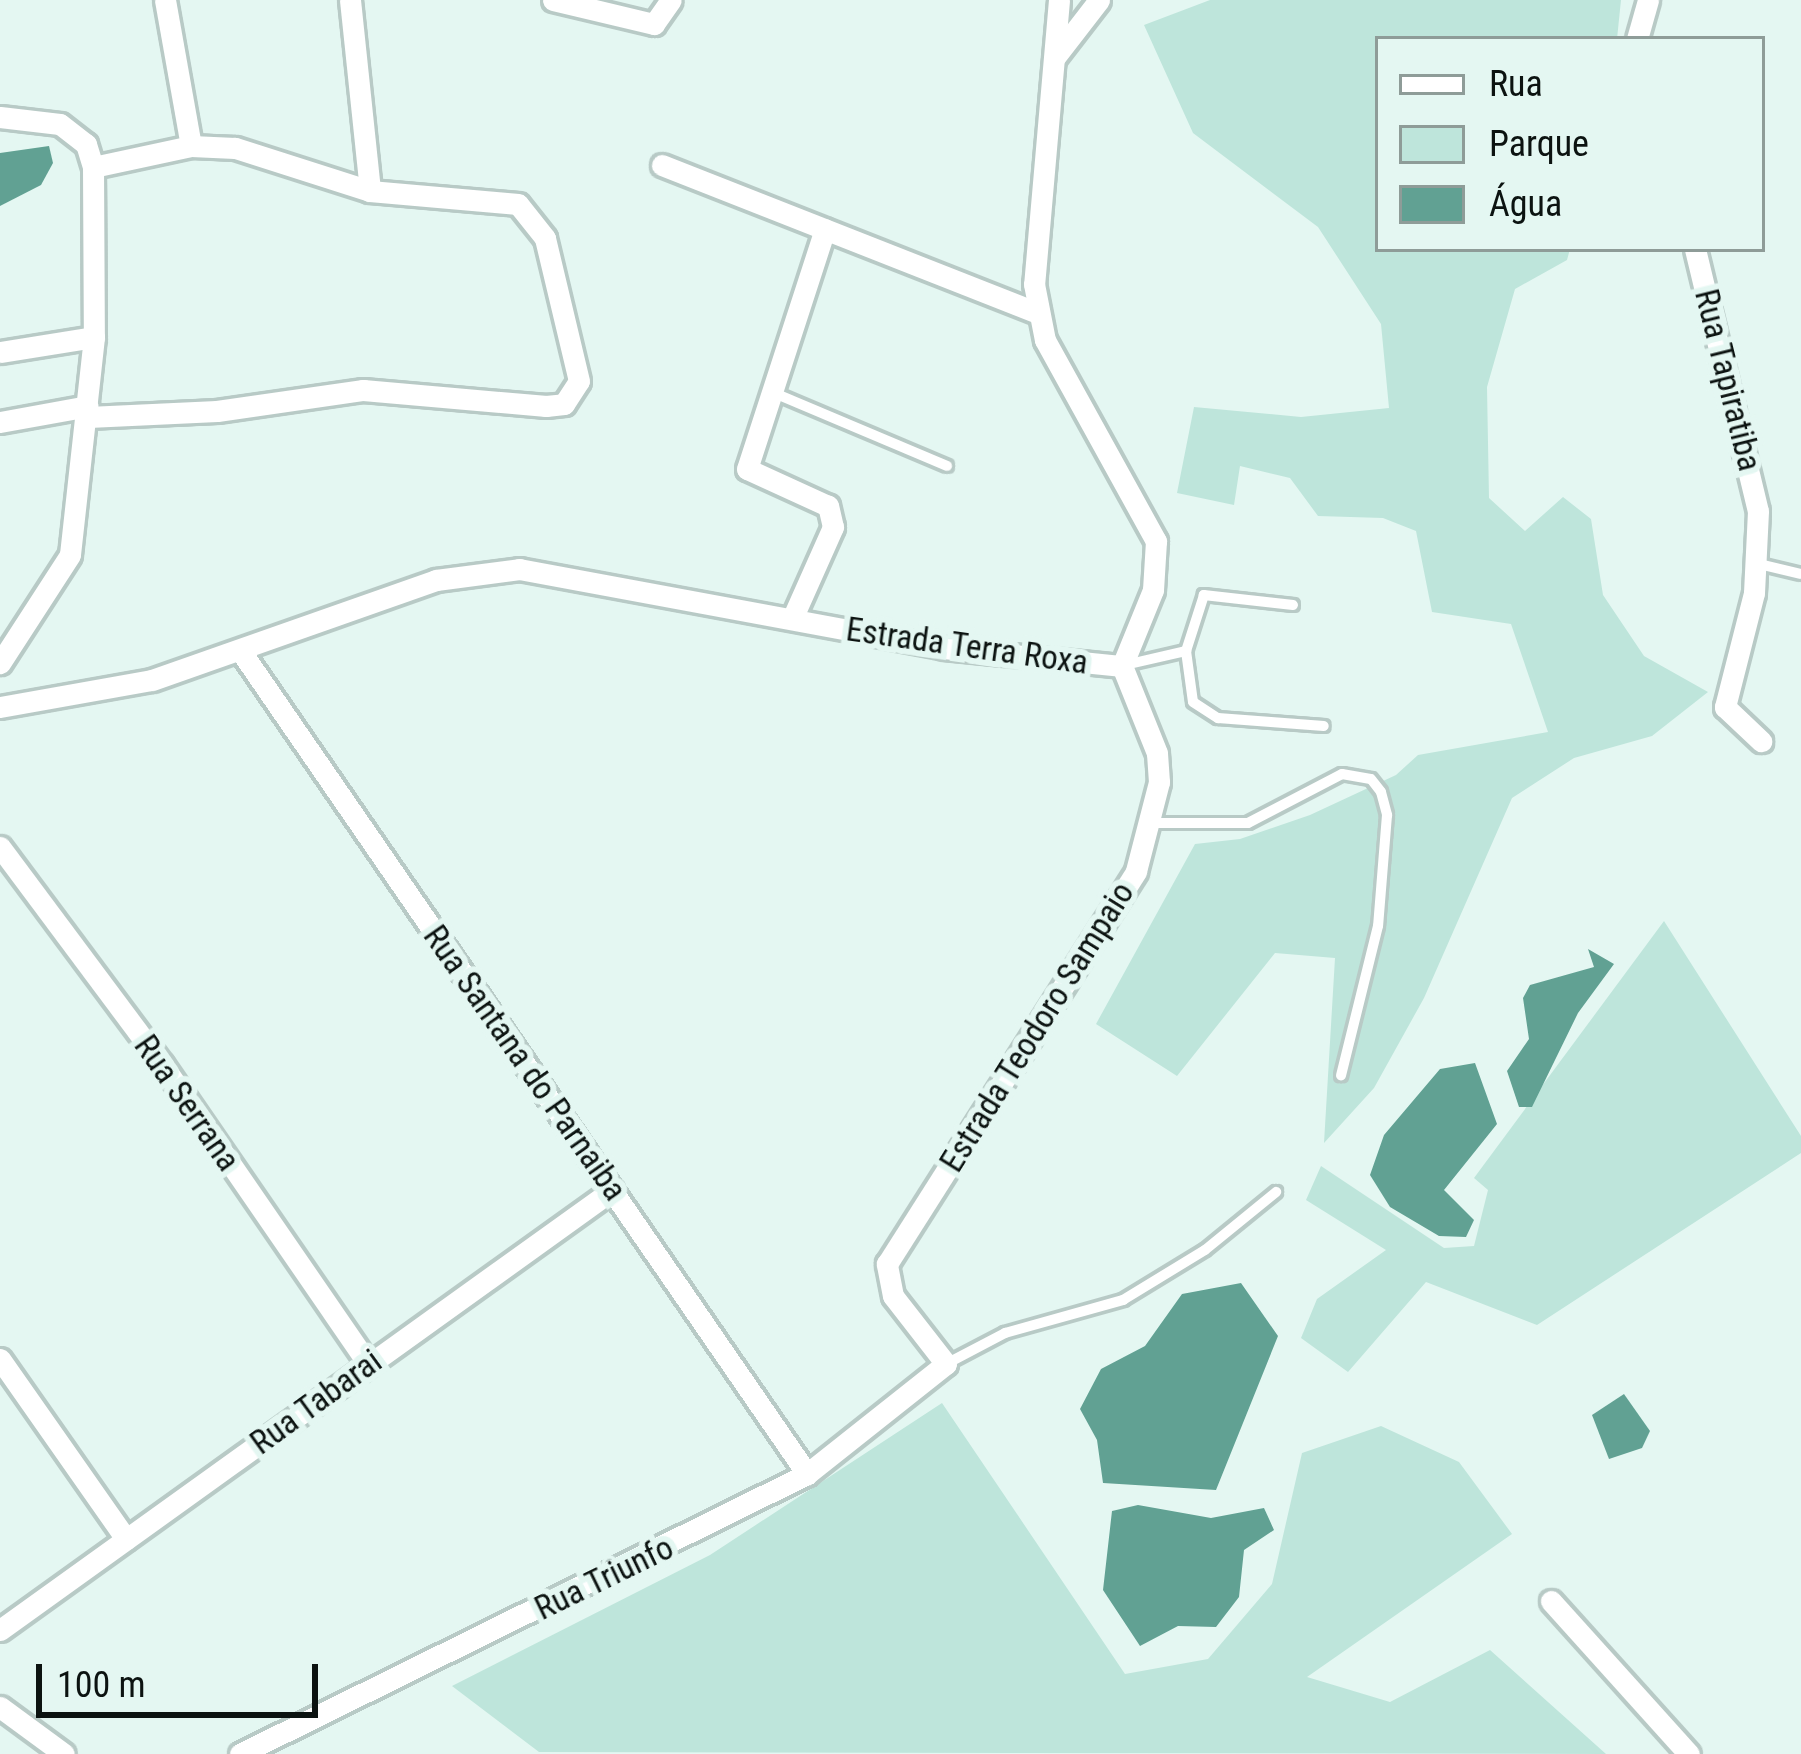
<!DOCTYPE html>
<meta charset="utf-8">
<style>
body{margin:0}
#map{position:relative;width:1801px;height:1754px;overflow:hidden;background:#e4f7f2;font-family:"Roboto Condensed",sans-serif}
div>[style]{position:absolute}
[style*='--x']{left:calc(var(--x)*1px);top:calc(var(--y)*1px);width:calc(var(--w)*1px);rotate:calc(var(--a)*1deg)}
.green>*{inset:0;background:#bee5db}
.water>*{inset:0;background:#61a193}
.roads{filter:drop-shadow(3px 0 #b8cac6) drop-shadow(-3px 0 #b8cac6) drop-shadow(0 3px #b8cac6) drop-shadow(0 -3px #b8cac6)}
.service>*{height:10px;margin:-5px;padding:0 5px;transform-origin:5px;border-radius:5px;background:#fff}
.minor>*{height:21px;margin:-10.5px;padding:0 10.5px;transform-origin:10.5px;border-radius:10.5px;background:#fff}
span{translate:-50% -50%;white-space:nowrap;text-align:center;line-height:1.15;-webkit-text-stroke:12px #e4f7f2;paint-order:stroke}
.street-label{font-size:33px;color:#0c1311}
.legend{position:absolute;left:1375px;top:36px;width:390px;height:216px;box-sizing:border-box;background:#e4f7f2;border:3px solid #8e9c98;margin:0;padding:15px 21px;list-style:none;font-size:36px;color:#0c1311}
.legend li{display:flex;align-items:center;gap:24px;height:60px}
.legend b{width:60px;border:3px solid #8e9c98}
.scale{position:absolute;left:36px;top:1664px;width:282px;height:54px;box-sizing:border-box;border:6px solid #0c1311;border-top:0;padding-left:15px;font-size:36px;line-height:42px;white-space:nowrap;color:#0c1311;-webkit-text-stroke:9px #e4f7f2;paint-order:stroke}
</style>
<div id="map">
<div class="green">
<div style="clip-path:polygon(1210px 0,1621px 0,1617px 39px,1378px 39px,1378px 249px,1570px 249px,1567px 260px,1515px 289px,1487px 387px,1489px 498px,1525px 531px,1563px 497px,1591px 519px,1603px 595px,1644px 656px,1708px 692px,1652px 736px,1574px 758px,1512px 798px,1424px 998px,1374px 1088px,1324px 1143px,1335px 958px,1275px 953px,1177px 1076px,1096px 1024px,1195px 844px,1240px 839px,1310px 815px,1396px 775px,1418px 755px,1548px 732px,1511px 624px,1432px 612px,1416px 531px,1383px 518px,1318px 516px,1290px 478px,1240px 466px,1234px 505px,1177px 493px,1194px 407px,1301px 417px,1389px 408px,1381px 324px,1318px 227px,1193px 133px,1144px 25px)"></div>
<div style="clip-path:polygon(1664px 921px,1801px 1136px,1801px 1153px,1537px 1325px,1426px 1282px,1348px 1372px,1301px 1338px,1317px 1299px,1386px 1250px,1306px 1200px,1321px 1166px,1444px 1248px,1474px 1246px,1488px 1190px,1474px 1178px)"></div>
<div style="clip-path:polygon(942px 1403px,1125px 1674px,1208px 1659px,1272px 1584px,1302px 1453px,1381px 1426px,1459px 1462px,1512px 1534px,1307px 1677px,1390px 1702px,1490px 1650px,1606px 1754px,539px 1752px,452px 1686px,710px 1555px)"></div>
</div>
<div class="water">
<div style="clip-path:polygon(49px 146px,53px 163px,41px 185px,0 206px,0 153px)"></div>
<div style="clip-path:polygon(1588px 949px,1614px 964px,1578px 1013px,1532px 1107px,1519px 1107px,1507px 1071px,1529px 1039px,1523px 998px,1530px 985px,1594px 967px)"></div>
<div style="clip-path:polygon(1475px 1063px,1497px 1124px,1444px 1190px,1474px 1220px,1466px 1237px,1439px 1236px,1390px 1207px,1370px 1175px,1384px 1135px,1440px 1069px)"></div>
<div style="clip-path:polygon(1241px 1283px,1278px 1336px,1216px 1490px,1103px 1483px,1097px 1440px,1080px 1409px,1101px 1369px,1145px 1346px,1182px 1294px)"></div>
<div style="clip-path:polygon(1624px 1394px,1650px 1431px,1642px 1448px,1609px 1459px,1592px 1415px)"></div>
<div style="clip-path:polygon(1138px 1505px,1211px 1518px,1264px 1508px,1274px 1530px,1244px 1550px,1239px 1597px,1216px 1627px,1178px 1626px,1140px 1646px,1103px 1590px,1112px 1511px)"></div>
</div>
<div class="roads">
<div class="service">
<div style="--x:772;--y:392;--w:190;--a:22.9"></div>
<div style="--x:1755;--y:563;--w:47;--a:13.4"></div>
<div style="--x:1293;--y:605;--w:90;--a:-173.6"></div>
<div style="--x:1204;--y:595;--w:59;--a:107.8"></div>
<div style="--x:1186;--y:651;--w:51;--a:82.2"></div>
<div style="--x:1193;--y:702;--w:30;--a:33"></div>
<div style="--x:1218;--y:718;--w:106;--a:4.3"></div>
<div style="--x:1125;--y:665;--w:63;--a:-12.9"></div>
<div style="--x:1151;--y:823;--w:97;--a:0"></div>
<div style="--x:1248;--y:823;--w:106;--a:-27.5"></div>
<div style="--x:1342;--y:774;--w:29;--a:10"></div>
<div style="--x:1371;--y:779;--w:16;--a:52"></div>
<div style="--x:1381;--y:792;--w:24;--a:75"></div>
<div style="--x:1387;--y:815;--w:111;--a:94.6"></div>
<div style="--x:1378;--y:926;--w:154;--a:103.9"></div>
<div style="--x:946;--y:1364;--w:67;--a:-27.7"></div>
<div style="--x:1005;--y:1333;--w:123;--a:-15.6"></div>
<div style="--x:1123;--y:1300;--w:96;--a:-31.4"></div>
<div style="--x:1205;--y:1250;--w:92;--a:-39.2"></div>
</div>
<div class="minor">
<div style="--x:165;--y:0;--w:148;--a:79.9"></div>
<div style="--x:350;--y:0;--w:192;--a:84"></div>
<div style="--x:553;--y:0;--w:104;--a:13.4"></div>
<div style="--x:654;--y:24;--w:29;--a:-55"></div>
<div style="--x:1059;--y:0;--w:285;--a:95"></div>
<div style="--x:1034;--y:284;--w:57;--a:78.9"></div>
<div style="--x:1045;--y:340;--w:230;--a:61.1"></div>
<div style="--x:1156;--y:541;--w:49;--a:93.5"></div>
<div style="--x:1153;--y:590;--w:82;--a:112.2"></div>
<div style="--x:1637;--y:39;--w:41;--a:-74.2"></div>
<div style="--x:1055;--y:57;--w:72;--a:-52.3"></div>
<div style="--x:0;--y:117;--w:60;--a:6.7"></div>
<div style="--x:60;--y:124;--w:33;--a:38"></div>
<div style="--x:86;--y:144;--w:24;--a:73"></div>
<div style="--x:93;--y:167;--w:170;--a:89.7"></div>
<div style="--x:94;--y:337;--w:219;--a:96.3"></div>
<div style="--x:70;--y:555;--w:129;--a:122.9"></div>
<div style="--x:662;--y:165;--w:403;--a:21.5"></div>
<div style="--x:1695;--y:249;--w:269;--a:76.5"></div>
<div style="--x:1758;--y:511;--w:82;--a:92.8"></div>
<div style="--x:1754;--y:593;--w:118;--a:104.3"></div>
<div style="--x:1725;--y:707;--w:50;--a:43.4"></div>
<div style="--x:0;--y:352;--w:95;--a:-9.1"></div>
<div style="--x:88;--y:417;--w:129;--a:-2.7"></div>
<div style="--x:217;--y:411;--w:148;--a:-8.2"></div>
<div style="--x:363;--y:390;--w:184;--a:5"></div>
<div style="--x:546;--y:406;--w:18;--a:-6"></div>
<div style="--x:564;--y:404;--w:27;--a:-57"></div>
<div style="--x:579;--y:381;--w:147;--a:-103.4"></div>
<div style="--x:545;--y:238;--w:43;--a:-128.5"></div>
<div style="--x:518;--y:204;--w:149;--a:-175"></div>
<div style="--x:370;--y:191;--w:142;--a:-162.3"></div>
<div style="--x:235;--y:148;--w:44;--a:-177.4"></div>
<div style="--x:191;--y:146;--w:100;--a:167.9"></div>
<div style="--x:0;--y:422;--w:89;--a:-10.3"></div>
<div style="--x:792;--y:619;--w:101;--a:-66"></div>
<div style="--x:833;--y:527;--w:22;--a:-103"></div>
<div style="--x:828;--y:506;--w:89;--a:-155.4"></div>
<div style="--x:747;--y:469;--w:252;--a:-72"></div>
<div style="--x:242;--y:653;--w:997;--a:55.46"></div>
<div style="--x:0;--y:707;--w:154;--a:-10.1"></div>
<div style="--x:152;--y:680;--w:301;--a:-19.4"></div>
<div style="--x:436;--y:580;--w:84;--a:-7.5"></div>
<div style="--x:519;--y:569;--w:432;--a:10.5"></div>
<div style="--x:944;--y:648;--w:179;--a:5.8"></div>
<div style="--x:0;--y:847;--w:271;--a:53.3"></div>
<div style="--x:162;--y:1064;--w:364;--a:55.5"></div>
<div style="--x:0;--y:1359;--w:220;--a:55"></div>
<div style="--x:1551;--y:1601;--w:206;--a:48"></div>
<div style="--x:0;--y:1630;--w:754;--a:-35.71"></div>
<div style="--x:0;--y:1707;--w:79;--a:36.3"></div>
<div style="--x:240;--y:1754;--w:632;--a:-26.28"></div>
<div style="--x:807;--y:1474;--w:177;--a:-38.4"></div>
<div style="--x:946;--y:1364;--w:86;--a:-127.9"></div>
<div style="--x:893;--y:1296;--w:33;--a:-101"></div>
<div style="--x:887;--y:1264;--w:465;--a:-57.6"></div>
<div style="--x:1136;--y:871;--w:92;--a:-75.5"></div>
<div style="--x:1159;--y:782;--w:29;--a:-94"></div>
<div style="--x:1157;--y:753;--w:94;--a:-111.9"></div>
</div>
</div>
<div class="street-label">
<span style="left:1728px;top:380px;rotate:76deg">Rua Tapiratiba</span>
<span style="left:967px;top:646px;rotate:8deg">Estrada Terra Roxa</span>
<span style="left:1037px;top:1027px;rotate:-58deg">Estrada Teodoro Sampaio</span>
<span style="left:525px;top:1063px;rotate:55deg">Rua Santana do Parnaiba</span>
<span style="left:187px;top:1103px;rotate:55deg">Rua Serrana</span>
<span style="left:316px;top:1402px;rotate:-36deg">Rua Tabarai</span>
<span style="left:604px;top:1578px;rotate:-26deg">Rua Triunfo</span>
</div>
<ul class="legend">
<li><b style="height:15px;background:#fff"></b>Rua</li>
<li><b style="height:33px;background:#bee5db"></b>Parque</li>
<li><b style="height:33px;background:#61a193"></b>Água</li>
</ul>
<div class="scale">100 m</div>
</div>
